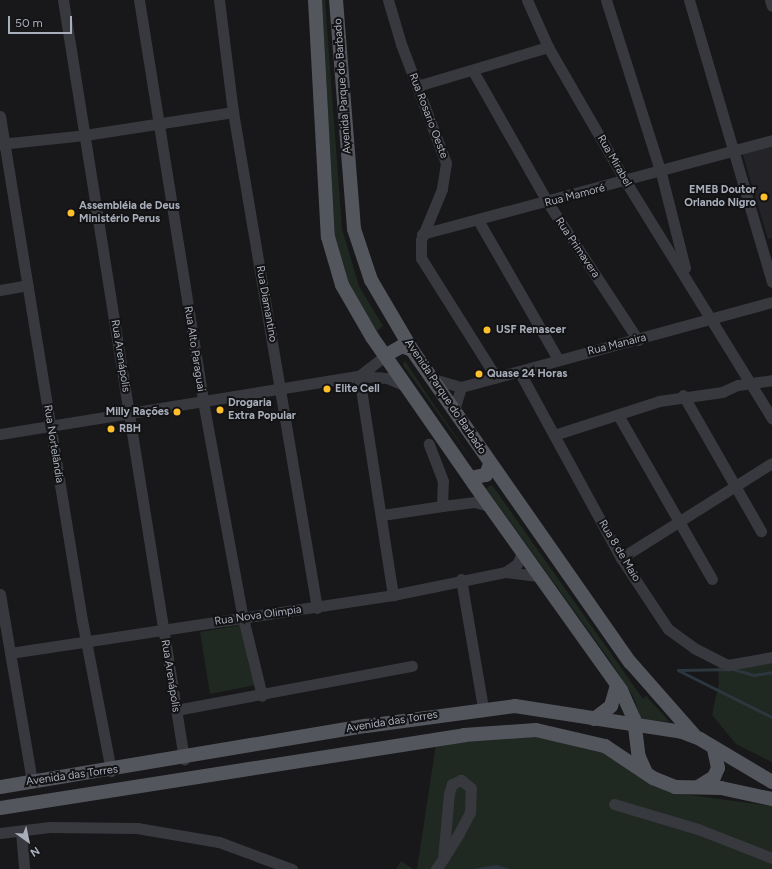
<!DOCTYPE html>
<meta charset="utf-8">
<style>
body{margin:0}
#map{position:relative;width:772px;height:869px;overflow:hidden;background:#18181a;font-family:Figtree,sans-serif}
div>[style]{position:absolute}
[style*='--x']{left:calc(var(--x)*1px);top:calc(var(--y)*1px);width:calc(var(--w)*1px);rotate:calc(var(--a)*1deg)}
.built>*{inset:0;background:#242327}
.green>*{inset:0;background:#1f2821}
.water>*{inset:0;background:#2c363f}
.stream>*{height:2.5px;margin:-1.25px;padding:0 1.25px;transform-origin:1.25px;border-radius:1.25px;background:#2c363f}
.minor>*{height:11px;margin:-5.5px;padding:0 5.5px;transform-origin:5.5px;border-radius:5.5px;background:#38393f}
.major>*{height:14px;margin:-7px;padding:0 7px;transform-origin:7px;border-radius:7px;background:#54565e}
.dots>*{width:11px;height:11px;translate:-50% -50%;box-sizing:border-box;border:2px solid #131315;border-radius:50%}
span{translate:-50% -50%;white-space:nowrap;text-align:center;line-height:1.15;-webkit-text-stroke:4px #131315;paint-order:stroke}
.street-label{font-size:11px;color:#a9aebb}
.poi-label{font-size:11px;color:#a9aebb;font-weight:700}
.right{translate:-100% -50%;text-align:right}
.left{translate:0 -50%;text-align:left}
.north{position:absolute;left:8px;top:821px;width:40px;height:40px;-webkit-text-stroke:3px #131315;paint-order:stroke;rotate:147deg;font-size:11px;font-weight:700;line-height:16px;text-align:center;color:#a9aebb}
.north::after{content:'';display:block;margin:auto;width:14px;height:18px;background:#a9aebb;clip-path:polygon(50% 0,100% 100%,50% 72%,0 100%)}
.scale{position:absolute;left:8px;top:16px;width:64px;height:18px;box-sizing:border-box;border:2px solid #a9aebb;border-top:0;padding-left:5px;font-size:12px;line-height:14px;white-space:nowrap;color:#a9aebb;-webkit-text-stroke:3px #131315;paint-order:stroke}
</style>
<div id="map">
<div class="built">
<div style="clip-path:polygon(772px 142px,772px 238px,768px 239px,743px 155px,748px 148px)"></div>
</div>
<div class="green">
<div style="clip-path:polygon(322px 0,325px 0,342px 229px,359px 286px,383px 326px,377px 331px,348px 283px,335px 238px)"></div>
<div style="clip-path:polygon(405px 361px,428px 396px,477px 467px,403px 365px)"></div>
<div style="clip-path:polygon(492px 485px,643px 699px,646px 696px,670px 722px,641px 719px,634px 698px,611px 662px,486px 488px)"></div>
<div style="clip-path:polygon(241px 625px,256px 685px,210px 694px,200px 632px)"></div>
<div style="clip-path:polygon(772px 660px,772px 762px,736px 744px,712px 715px,719px 683px,718px 667px)"></div>
<div style="clip-path:polygon(533px 733px,599px 747px,668px 792px,772px 806px,772px 869px,417px 869px,436px 744px)"></div>
<div style="clip-path:polygon(401px 861px,413px 869px,396px 869px)"></div>
</div>
<div class="water">
<div style="clip-path:polygon(497px 865px,510px 869px,475px 869px,484px 867px)"></div>
</div>
<div class="stream">
<div style="--x:678;--y:670;--w:105;--a:26.6"></div>
<div style="--x:679;--y:670;--w:54;--a:-1.1"></div>
<div style="--x:733;--y:669;--w:22;--a:16"></div>
<div style="--x:754;--y:675;--w:18;--a:-9"></div>
</div>
<div class="minor">
<div style="--x:63;--y:0;--w:769;--a:80.94"></div>
<div style="--x:139;--y:0;--w:406;--a:80.9"></div>
<div style="--x:203;--y:401;--w:221;--a:79.6"></div>
<div style="--x:243;--y:618;--w:80;--a:76.3"></div>
<div style="--x:219;--y:0;--w:113;--a:82.9"></div>
<div style="--x:233;--y:112;--w:503;--a:80.39"></div>
<div style="--x:388;--y:0;--w:46;--a:73.5"></div>
<div style="--x:401;--y:44;--w:127;--a:69.3"></div>
<div style="--x:446;--y:163;--w:26;--a:99"></div>
<div style="--x:442;--y:189;--w:55;--a:112.4"></div>
<div style="--x:421;--y:240;--w:18;--a:90"></div>
<div style="--x:421;--y:258;--w:141;--a:57.8"></div>
<div style="--x:527;--y:0;--w:51;--a:65.9"></div>
<div style="--x:548;--y:47;--w:156;--a:60"></div>
<div style="--x:626;--y:182;--w:278;--a:58.3"></div>
<div style="--x:606;--y:0;--w:182;--a:72.4"></div>
<div style="--x:661;--y:173;--w:98;--a:75.8"></div>
<div style="--x:689;--y:0;--w:294;--a:73.6"></div>
<div style="--x:770;--y:0;--w:6;--a:72"></div>
<div style="--x:473;--y:71;--w:152;--a:60.4"></div>
<div style="--x:548;--y:203;--w:164;--a:56.7"></div>
<div style="--x:417;--y:86;--w:137;--a:-16.6"></div>
<div style="--x:0;--y:116;--w:511;--a:80.76"></div>
<div style="--x:82;--y:620;--w:154;--a:79.1"></div>
<div style="--x:0;--y:144;--w:85;--a:-6"></div>
<div style="--x:85;--y:135;--w:150;--a:-8.8"></div>
<div style="--x:478;--y:220;--w:160;--a:60.1"></div>
<div style="--x:422;--y:234;--w:362;--a:-15"></div>
<div style="--x:0;--y:290;--w:28;--a:-10"></div>
<div style="--x:386;--y:355;--w:34;--a:142"></div>
<div style="--x:359;--y:376;--w:28;--a:4"></div>
<div style="--x:387;--y:378;--w:21;--a:23"></div>
<div style="--x:519;--y:371;--w:213;--a:61.4"></div>
<div style="--x:621;--y:558;--w:85;--a:56.5"></div>
<div style="--x:668;--y:629;--w:32;--a:36"></div>
<div style="--x:694;--y:648;--w:38;--a:27"></div>
<div style="--x:728;--y:665;--w:45;--a:-10.3"></div>
<div style="--x:433;--y:379;--w:29;--a:16"></div>
<div style="--x:461;--y:387;--w:322;--a:-15.3"></div>
<div style="--x:683;--y:395;--w:157;--a:60.2"></div>
<div style="--x:454;--y:410;--w:24;--a:-73"></div>
<div style="--x:618;--y:415;--w:189;--a:60.2"></div>
<div style="--x:0;--y:434;--w:364;--a:-9.2"></div>
<div style="--x:359;--y:376;--w:222;--a:81.2"></div>
<div style="--x:554;--y:435;--w:110;--a:-17.9"></div>
<div style="--x:659;--y:401;--w:64;--a:-8.1"></div>
<div style="--x:722;--y:392;--w:17;--a:-24"></div>
<div style="--x:738;--y:385;--w:34;--a:-8"></div>
<div style="--x:442;--y:506;--w:32;--a:-7"></div>
<div style="--x:474;--y:502;--w:16;--a:14"></div>
<div style="--x:382;--y:515;--w:61;--a:-8.5"></div>
<div style="--x:442;--y:506;--w:25;--a:-88"></div>
<div style="--x:443;--y:481;--w:40;--a:-111"></div>
<div style="--x:522;--y:553;--w:12;--a:114"></div>
<div style="--x:517;--y:564;--w:14;--a:146"></div>
<div style="--x:505;--y:572;--w:33;--a:7"></div>
<div style="--x:621;--y:558;--w:178;--a:-32.2"></div>
<div style="--x:461;--y:579;--w:131;--a:80.3"></div>
<div style="--x:0;--y:594;--w:191;--a:80.3"></div>
<div style="--x:10;--y:653;--w:387;--a:-8.6"></div>
<div style="--x:393;--y:595;--w:114;--a:-11.6"></div>
<div style="--x:176;--y:710;--w:240;--a:-10.6"></div>
<div style="--x:614;--y:804;--w:88;--a:16.6"></div>
<div style="--x:698;--y:829;--w:79;--a:21.4"></div>
<div style="--x:21;--y:832;--w:37;--a:85"></div>
<div style="--x:0;--y:833;--w:50;--a:-6.8"></div>
<div style="--x:50;--y:827;--w:87;--a:0.7"></div>
<div style="--x:137;--y:828;--w:83;--a:9.7"></div>
<div style="--x:219;--y:842;--w:78;--a:20.3"></div>
<div style="--x:436;--y:869;--w:12;--a:-55"></div>
<div style="--x:443;--y:859;--w:31;--a:-58"></div>
<div style="--x:459;--y:833;--w:24;--a:-62"></div>
<div style="--x:470;--y:812;--w:24;--a:-88"></div>
<div style="--x:471;--y:788;--w:13;--a:-141"></div>
<div style="--x:461;--y:780;--w:10;--a:156"></div>
<div style="--x:452;--y:784;--w:9;--a:108"></div>
<div style="--x:449;--y:793;--w:66;--a:95.2"></div>
</div>
<div class="major">
<div style="--x:315;--y:0;--w:237;--a:86.9"></div>
<div style="--x:328;--y:237;--w:50;--a:73.7"></div>
<div style="--x:342;--y:285;--w:60;--a:60"></div>
<div style="--x:372;--y:337;--w:179;--a:55.2"></div>
<div style="--x:474;--y:484;--w:253;--a:54.5"></div>
<div style="--x:621;--y:690;--w:32;--a:66"></div>
<div style="--x:634;--y:719;--w:38;--a:83"></div>
<div style="--x:639;--y:757;--w:17;--a:66"></div>
<div style="--x:336;--y:0;--w:230;--a:85.5"></div>
<div style="--x:354;--y:229;--w:54;--a:71.6"></div>
<div style="--x:371;--y:280;--w:81;--a:59.6"></div>
<div style="--x:412;--y:350;--w:381;--a:55.1"></div>
<div style="--x:630;--y:662;--w:98;--a:48.7"></div>
<div style="--x:386;--y:355;--w:18;--a:-29"></div>
<div style="--x:402;--y:346;--w:11;--a:22"></div>
<div style="--x:470;--y:478;--w:16;--a:-11"></div>
<div style="--x:486;--y:475;--w:12;--a:-70"></div>
<div style="--x:594;--y:719;--w:21;--a:-37"></div>
<div style="--x:611;--y:706;--w:22;--a:-74"></div>
<div style="--x:0;--y:787;--w:371;--a:-9.5"></div>
<div style="--x:366;--y:726;--w:150;--a:-7.6"></div>
<div style="--x:515;--y:706;--w:169;--a:8.8"></div>
<div style="--x:682;--y:732;--w:19;--a:21"></div>
<div style="--x:700;--y:739;--w:84;--a:30.8"></div>
<div style="--x:698;--y:787;--w:19;--a:-32"></div>
<div style="--x:714;--y:777;--w:10;--a:-66"></div>
<div style="--x:718;--y:768;--w:19;--a:-102"></div>
<div style="--x:0;--y:808;--w:470;--a:-8.9"></div>
<div style="--x:464;--y:735;--w:72;--a:-4"></div>
<div style="--x:536;--y:730;--w:71;--a:13.1"></div>
<div style="--x:605;--y:746;--w:58;--a:33.7"></div>
<div style="--x:653;--y:778;--w:24;--a:22"></div>
<div style="--x:675;--y:787;--w:46;--a:1.2"></div>
<div style="--x:721;--y:788;--w:52;--a:12.2"></div>
</div>
<div class="dots">
<div style="left:764px;top:197px;background:#ffc02b"></div>
<div style="left:71px;top:213px;background:#ffc02b"></div>
<div style="left:487px;top:330px;background:#ffc02b"></div>
<div style="left:479px;top:374px;background:#ffc02b"></div>
<div style="left:327px;top:389px;background:#ffc02b"></div>
<div style="left:220px;top:410px;background:#ffc02b"></div>
<div style="left:177px;top:412px;background:#ffc02b"></div>
<div style="left:111px;top:429px;background:#ffc02b"></div>
</div>
<div class="street-label">
<span style="left:343px;top:86px;rotate:-94deg">Avenida Parque do Barbado</span>
<span style="left:428px;top:116px;rotate:69deg">Rua Rosario Oeste</span>
<span style="left:614px;top:161px;rotate:60deg">Rua Mirabel</span>
<span style="left:575px;top:196px;rotate:-15deg">Rua Mamoré</span>
<span style="left:577px;top:248px;rotate:56deg">Rua Primavera</span>
<span style="left:266px;top:304px;rotate:80deg">Rua Diamantino</span>
<span style="left:617px;top:345px;rotate:-14deg">Rua Manaira</span>
<span style="left:194px;top:349px;rotate:81deg">Rua Alto Paraguai</span>
<span style="left:120px;top:356px;rotate:81deg">Rua Arenápolis</span>
<span style="left:445px;top:397px;rotate:56deg">Avenida Parque do Barbado</span>
<span style="left:53px;top:444px;rotate:81deg">Rua Nortelândia</span>
<span style="left:619px;top:551px;rotate:59deg">Rua 8 de Maio</span>
<span style="left:258px;top:616px;rotate:-8deg">Rua Nova Olimpia</span>
<span style="left:170px;top:676px;rotate:81deg">Rua Arenápolis</span>
<span style="left:392px;top:722px;rotate:-9deg">Avenida das Torres</span>
<span style="left:72px;top:776px;rotate:-8deg">Avenida das Torres</span>
</div>
<div class="poi-label">
<span class="right" style="left:756px;top:197px">EMEB Doutor<br>Orlando Nigro</span>
<span class="left" style="left:79px;top:213px">Assembléia de Deus<br>Ministério Perus</span>
<span class="left" style="left:496px;top:330px">USF Renascer</span>
<span class="left" style="left:487px;top:374px">Quase 24 Horas</span>
<span class="left" style="left:335px;top:389px">Elite Cell</span>
<span class="left" style="left:228px;top:410px">Drogaria<br>Extra Popular</span>
<span class="right" style="left:169px;top:412px">Milly Rações</span>
<span class="left" style="left:119px;top:429px">RBH</span>
</div>
<div class="north">N</div>
<div class="scale">50 m</div>
</div>
